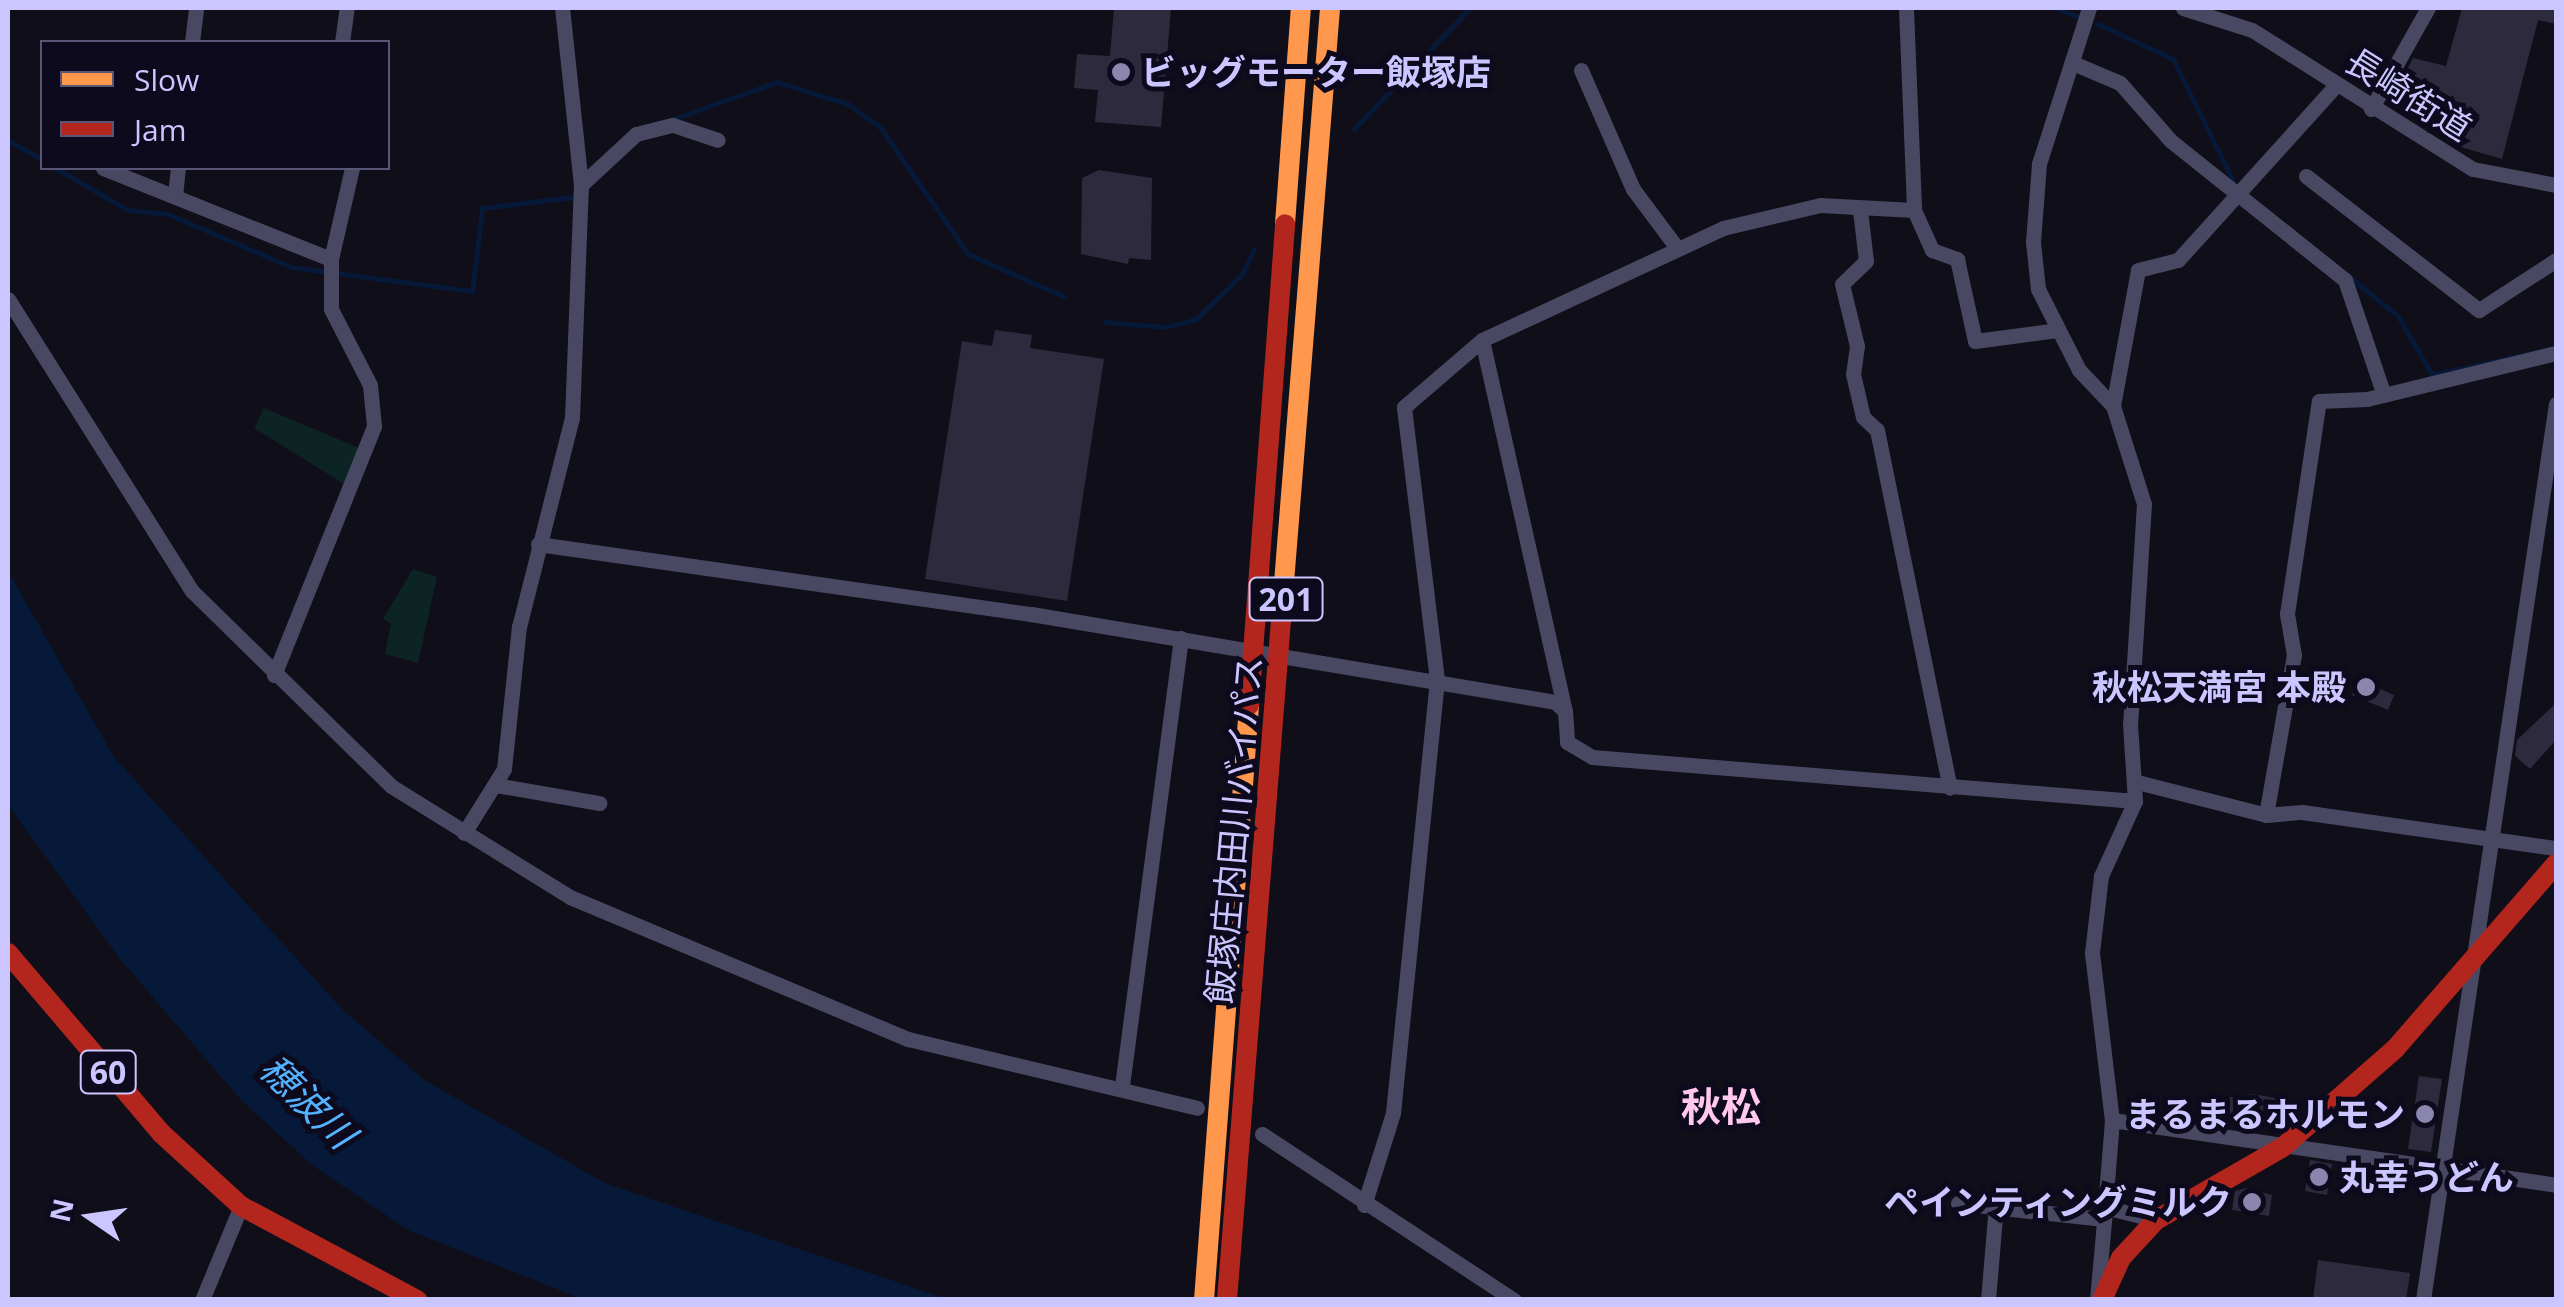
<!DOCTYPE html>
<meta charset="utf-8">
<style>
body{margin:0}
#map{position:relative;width:2564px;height:1307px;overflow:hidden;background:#100e19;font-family:"Open Sans","Noto Sans JP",sans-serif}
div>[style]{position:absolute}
.green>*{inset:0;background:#0d2424}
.water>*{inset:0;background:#061938}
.stream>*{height:5px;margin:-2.5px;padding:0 2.5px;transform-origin:2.5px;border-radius:2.5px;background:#061938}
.building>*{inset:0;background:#2e2a3d}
.street>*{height:15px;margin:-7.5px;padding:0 7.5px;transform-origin:7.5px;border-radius:7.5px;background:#494862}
.slow>*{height:20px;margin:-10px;padding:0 10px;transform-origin:10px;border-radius:10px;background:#ff974d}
.jam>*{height:20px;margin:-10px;padding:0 10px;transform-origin:10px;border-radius:10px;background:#b3261e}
.dots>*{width:28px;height:28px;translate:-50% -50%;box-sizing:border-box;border:5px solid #0d0a1d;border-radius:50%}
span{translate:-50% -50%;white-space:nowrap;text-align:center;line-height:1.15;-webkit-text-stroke:10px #0d0a1d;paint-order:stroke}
.shield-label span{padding:2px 8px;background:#0d0a1d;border:2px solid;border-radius:8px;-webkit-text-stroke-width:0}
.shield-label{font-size:32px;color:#cbc6ff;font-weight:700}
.poi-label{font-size:35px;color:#cbc6ff;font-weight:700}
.left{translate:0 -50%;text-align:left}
.right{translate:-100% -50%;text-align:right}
.street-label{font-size:35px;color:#cbc6ff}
.water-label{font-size:38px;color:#54b3ff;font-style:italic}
.quarter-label{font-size:40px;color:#ffc8ec;font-weight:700}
.frame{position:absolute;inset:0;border:10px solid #cbc6ff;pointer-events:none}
.legend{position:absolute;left:40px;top:40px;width:350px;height:130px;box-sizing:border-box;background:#0d0a1d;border:2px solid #595577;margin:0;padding:12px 18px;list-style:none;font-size:30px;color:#cbc6ff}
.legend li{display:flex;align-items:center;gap:20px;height:50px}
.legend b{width:50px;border:2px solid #595577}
.north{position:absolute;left:40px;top:1167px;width:100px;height:100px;-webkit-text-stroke:8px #0d0a1d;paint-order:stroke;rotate:283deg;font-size:28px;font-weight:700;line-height:40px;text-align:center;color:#cbc6ff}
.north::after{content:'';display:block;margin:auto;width:35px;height:45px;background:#cbc6ff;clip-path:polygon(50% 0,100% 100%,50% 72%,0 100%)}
</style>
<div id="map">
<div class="green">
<i style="clip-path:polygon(264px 408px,359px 448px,344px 484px,254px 428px)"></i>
<i style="clip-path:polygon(413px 569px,437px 577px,418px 663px,385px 654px,391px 624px,383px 619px)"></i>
</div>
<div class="water">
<i style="clip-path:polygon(8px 571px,114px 757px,341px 1008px,424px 1080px,607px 1184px,947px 1299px,582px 1299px,408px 1230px,312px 1165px,242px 1101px,120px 959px,8px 805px)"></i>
</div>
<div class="stream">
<i style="left:2056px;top:8px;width:27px;rotate:22deg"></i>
<i style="left:2098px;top:24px;width:83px;rotate:25deg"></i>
<i style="left:2173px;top:59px;width:138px;rotate:63.8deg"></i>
<i style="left:673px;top:119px;width:110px;rotate:-19.6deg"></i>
<i style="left:777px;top:82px;width:74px;rotate:17.2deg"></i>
<i style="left:848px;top:104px;width:39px;rotate:36deg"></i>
<i style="left:880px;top:127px;width:155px;rotate:55.3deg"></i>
<i style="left:968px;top:254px;width:104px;rotate:23.9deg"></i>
<i style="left:1354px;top:129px;width:168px;rotate:-46.2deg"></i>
<i style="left:8px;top:140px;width:39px;rotate:30deg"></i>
<i style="left:55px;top:168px;width:84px;rotate:29.9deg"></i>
<i style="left:128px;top:210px;width:40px;rotate:5.7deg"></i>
<i style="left:168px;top:214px;width:134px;rotate:23.3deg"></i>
<i style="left:291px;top:267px;width:183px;rotate:7.6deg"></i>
<i style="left:472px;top:291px;width:84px;rotate:-83.1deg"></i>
<i style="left:482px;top:208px;width:91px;rotate:-7deg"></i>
<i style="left:2351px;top:278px;width:60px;rotate:39deg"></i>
<i style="left:2398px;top:316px;width:68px;rotate:60deg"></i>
<i style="left:2432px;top:375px;width:120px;rotate:-12.5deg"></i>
<i style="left:1105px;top:322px;width:60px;rotate:4.8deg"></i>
<i style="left:1165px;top:327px;width:32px;rotate:-14deg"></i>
<i style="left:1196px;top:319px;width:64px;rotate:-44.4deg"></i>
<i style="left:1242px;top:274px;width:28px;rotate:-64deg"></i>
</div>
<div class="building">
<i style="clip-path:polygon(1114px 8px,1171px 8px,1161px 127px,1095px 122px,1098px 90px,1074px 88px,1077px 54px,1110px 56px)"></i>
<i style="clip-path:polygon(2462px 8px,2556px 8px,2556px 24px,2538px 20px,2502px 159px,2457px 146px,2463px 122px,2390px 103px,2413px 58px,2446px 66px)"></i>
<i style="clip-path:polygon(1099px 170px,1152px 178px,1151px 260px,1129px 258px,1128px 264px,1081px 254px,1082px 178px)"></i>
<i style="clip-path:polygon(995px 330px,1032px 335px,1030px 348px,1104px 359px,1067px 601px,925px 579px,962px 341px,992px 346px)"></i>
<i style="clip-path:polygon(2358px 679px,2394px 695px,2388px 710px,2352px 695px)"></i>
<i style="clip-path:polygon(2556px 703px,2556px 740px,2530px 769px,2515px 756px,2517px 740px)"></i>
<i style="clip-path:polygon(2419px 1076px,2442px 1079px,2431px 1152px,2408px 1149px)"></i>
<i style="clip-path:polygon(2254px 1094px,2279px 1099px,2275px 1122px,2230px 1124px,2230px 1097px)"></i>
<i style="clip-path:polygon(2310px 1160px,2332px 1164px,2327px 1195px,2305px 1191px)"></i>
<i style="clip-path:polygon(2246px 1188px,2272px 1195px,2269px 1216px,2232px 1210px,2235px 1191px)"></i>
<i style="clip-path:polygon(2318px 1260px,2410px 1273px,2406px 1300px,2313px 1300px)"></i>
</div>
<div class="street">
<i style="left:1906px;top:8px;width:202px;rotate:87.7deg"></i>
<i style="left:1914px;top:210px;width:44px;rotate:65.8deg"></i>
<i style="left:1932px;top:250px;width:27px;rotate:20deg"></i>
<i style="left:1957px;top:259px;width:84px;rotate:77.6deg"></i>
<i style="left:1975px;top:341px;width:83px;rotate:-7.6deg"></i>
<i style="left:2089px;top:8px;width:164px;rotate:107.8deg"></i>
<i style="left:2039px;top:164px;width:78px;rotate:94.4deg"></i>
<i style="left:2033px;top:242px;width:47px;rotate:83.9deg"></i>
<i style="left:2038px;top:289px;width:91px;rotate:63.2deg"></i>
<i style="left:2079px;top:370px;width:50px;rotate:46.6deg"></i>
<i style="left:2113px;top:406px;width:103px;rotate:72.4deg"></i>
<i style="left:2144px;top:504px;width:220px;rotate:93.6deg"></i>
<i style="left:2130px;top:724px;width:77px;rotate:86.3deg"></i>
<i style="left:2135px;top:801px;width:82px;rotate:114.4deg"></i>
<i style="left:2101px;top:876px;width:78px;rotate:96.7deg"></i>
<i style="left:2092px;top:953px;width:168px;rotate:83.2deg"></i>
<i style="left:2112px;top:1120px;width:87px;rotate:94.6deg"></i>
<i style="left:2105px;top:1207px;width:53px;rotate:14.3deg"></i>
<i style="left:2183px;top:8px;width:72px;rotate:17.7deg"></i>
<i style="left:2252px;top:30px;width:261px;rotate:32.2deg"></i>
<i style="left:2473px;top:169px;width:85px;rotate:10.9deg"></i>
<i style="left:192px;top:42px;width:34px;rotate:-83deg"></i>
<i style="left:342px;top:42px;width:34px;rotate:-82deg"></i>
<i style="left:2073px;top:63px;width:51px;rotate:23.1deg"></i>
<i style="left:2120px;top:83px;width:77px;rotate:48.7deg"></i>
<i style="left:2171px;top:141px;width:223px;rotate:38.6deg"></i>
<i style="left:2345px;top:280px;width:121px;rotate:71.3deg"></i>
<i style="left:1581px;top:70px;width:130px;rotate:66.4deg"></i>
<i style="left:1633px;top:189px;width:74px;rotate:53.3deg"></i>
<i style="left:2371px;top:109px;width:116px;rotate:-60.6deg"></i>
<i style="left:103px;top:168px;width:245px;rotate:21.8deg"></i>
<i style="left:331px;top:259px;width:93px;rotate:-77deg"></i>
<i style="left:2306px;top:176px;width:219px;rotate:37.8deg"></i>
<i style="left:2479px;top:310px;width:92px;rotate:-33deg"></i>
<i style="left:581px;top:185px;width:75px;rotate:-42.8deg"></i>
<i style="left:636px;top:134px;width:38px;rotate:-14deg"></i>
<i style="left:673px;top:125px;width:47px;rotate:18.4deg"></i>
<i style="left:175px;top:196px;width:28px;rotate:-84deg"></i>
<i style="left:1860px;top:210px;width:51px;rotate:83.3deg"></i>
<i style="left:1866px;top:261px;width:33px;rotate:136deg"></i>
<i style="left:1842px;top:284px;width:64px;rotate:76.4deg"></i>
<i style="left:1857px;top:346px;width:28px;rotate:98deg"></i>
<i style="left:1853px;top:374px;width:44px;rotate:76.9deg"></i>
<i style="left:1863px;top:417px;width:19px;rotate:43deg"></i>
<i style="left:1877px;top:430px;width:365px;rotate:78.5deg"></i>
<i style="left:8px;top:299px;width:345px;rotate:57.8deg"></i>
<i style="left:192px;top:591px;width:279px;rotate:44.4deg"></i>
<i style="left:391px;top:786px;width:211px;rotate:31.8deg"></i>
<i style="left:570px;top:897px;width:367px;rotate:22.8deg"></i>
<i style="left:908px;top:1039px;width:297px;rotate:13.4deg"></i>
<i style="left:1482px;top:340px;width:380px;rotate:77.4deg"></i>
<i style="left:2113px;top:406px;width:138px;rotate:-79.6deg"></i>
<i style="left:2138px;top:270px;width:41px;rotate:-14deg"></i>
<i style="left:2178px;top:260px;width:236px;rotate:-47.9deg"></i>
<i style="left:538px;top:544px;width:498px;rotate:8.1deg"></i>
<i style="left:1031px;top:614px;width:531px;rotate:9.53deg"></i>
<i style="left:1555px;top:702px;width:13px;rotate:42deg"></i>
<i style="left:1565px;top:711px;width:31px;rotate:86deg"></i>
<i style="left:1567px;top:742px;width:29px;rotate:31deg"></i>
<i style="left:1592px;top:757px;width:545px;rotate:4.63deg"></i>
<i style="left:274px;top:675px;width:268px;rotate:-68.1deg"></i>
<i style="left:374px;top:426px;width:41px;rotate:-95.6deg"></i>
<i style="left:370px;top:385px;width:85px;rotate:-117.2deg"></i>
<i style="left:331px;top:309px;width:50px;rotate:-90deg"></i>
<i style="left:2137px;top:782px;width:133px;rotate:14.3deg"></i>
<i style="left:2266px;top:815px;width:36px;rotate:-5deg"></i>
<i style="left:2302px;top:812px;width:257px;rotate:8.1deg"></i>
<i style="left:496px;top:785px;width:105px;rotate:9.9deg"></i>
<i style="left:2266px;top:815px;width:162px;rotate:-80.1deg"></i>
<i style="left:2294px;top:655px;width:42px;rotate:-99.7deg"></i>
<i style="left:2287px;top:614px;width:215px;rotate:-81.5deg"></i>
<i style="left:2319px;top:401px;width:48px;rotate:-2.4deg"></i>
<i style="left:2367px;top:399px;width:195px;rotate:-13.7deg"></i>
<i style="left:464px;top:833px;width:75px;rotate:-58deg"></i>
<i style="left:504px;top:769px;width:143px;rotate:-84deg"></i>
<i style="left:519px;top:627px;width:216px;rotate:-75.8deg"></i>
<i style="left:572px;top:418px;width:233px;rotate:-87.8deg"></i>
<i style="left:581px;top:185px;width:178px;rotate:-96.1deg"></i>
<i style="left:1122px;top:1086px;width:452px;rotate:-82.5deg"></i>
<i style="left:2112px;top:1120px;width:449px;rotate:8.3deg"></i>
<i style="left:1262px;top:1134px;width:302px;rotate:33.4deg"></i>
<i style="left:1958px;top:1203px;width:147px;rotate:6.3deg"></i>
<i style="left:1364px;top:1205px;width:96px;rotate:-72.5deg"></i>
<i style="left:1393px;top:1113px;width:435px;rotate:-84.2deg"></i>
<i style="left:1437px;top:680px;width:275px;rotate:-96.9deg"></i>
<i style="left:1404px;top:407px;width:103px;rotate:-40.7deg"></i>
<i style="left:1482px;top:340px;width:266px;rotate:-24.9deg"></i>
<i style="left:1723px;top:228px;width:100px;rotate:-13.3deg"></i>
<i style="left:1820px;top:205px;width:94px;rotate:3deg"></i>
<i style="left:202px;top:1300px;width:102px;rotate:-67.5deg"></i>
<i style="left:1988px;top:1300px;width:96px;rotate:-85.2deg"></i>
<i style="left:2097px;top:1300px;width:89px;rotate:-84.9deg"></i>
<i style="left:2423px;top:1300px;width:906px;rotate:-81.56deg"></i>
</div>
<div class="slow">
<i style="left:1285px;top:224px;width:217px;rotate:-85.8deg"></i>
<i style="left:1281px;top:620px;width:614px;rotate:-85.42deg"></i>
<i style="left:1204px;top:1300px;width:597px;rotate:-85.67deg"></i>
</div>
<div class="jam">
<i style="left:1249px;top:705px;width:482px;rotate:-85.7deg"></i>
<i style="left:8px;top:953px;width:236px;rotate:49.6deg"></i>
<i style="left:161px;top:1133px;width:108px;rotate:42.4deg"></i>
<i style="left:241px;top:1206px;width:200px;rotate:28.1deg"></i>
<i style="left:1227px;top:1300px;width:682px;rotate:-85.46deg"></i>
<i style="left:2102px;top:1300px;width:46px;rotate:-65.7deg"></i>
<i style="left:2121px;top:1258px;width:52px;rotate:-47.4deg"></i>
<i style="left:2156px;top:1220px;width:146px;rotate:-29.9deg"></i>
<i style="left:2283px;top:1147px;width:149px;rotate:-41.2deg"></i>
<i style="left:2395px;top:1049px;width:245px;rotate:-49deg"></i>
</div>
<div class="dots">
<i style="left:1121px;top:72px;background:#8a86ae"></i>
<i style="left:2366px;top:687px;background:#8a86ae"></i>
<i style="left:2425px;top:1114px;background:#8a86ae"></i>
<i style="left:2319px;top:1177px;background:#8a86ae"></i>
<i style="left:2252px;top:1202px;background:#8a86ae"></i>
</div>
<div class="shield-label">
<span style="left:1286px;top:599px">201</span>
<span style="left:108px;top:1072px">60</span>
</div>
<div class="poi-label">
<span class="left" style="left:1141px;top:72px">ビッグモーター飯塚店</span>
<span class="right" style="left:2346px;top:687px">秋松天満宮 本殿</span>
<span class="right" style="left:2405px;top:1114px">まるまるホルモン</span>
<span class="left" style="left:2339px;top:1177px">丸幸うどん</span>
<span class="right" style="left:2232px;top:1202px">ペインティングミルク</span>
</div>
<div class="street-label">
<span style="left:2409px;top:94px;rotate:32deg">長崎街道</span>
<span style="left:1234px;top:830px;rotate:-85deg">飯塚庄内田川バイパス</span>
</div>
<div class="water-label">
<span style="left:308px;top:1101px;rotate:44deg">穂波川</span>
</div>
<div class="quarter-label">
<span style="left:1721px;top:1106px">秋松</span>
</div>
<div class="frame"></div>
<ul class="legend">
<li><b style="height:12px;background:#ff974d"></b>Slow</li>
<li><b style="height:12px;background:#b3261e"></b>Jam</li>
</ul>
<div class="north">N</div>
</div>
